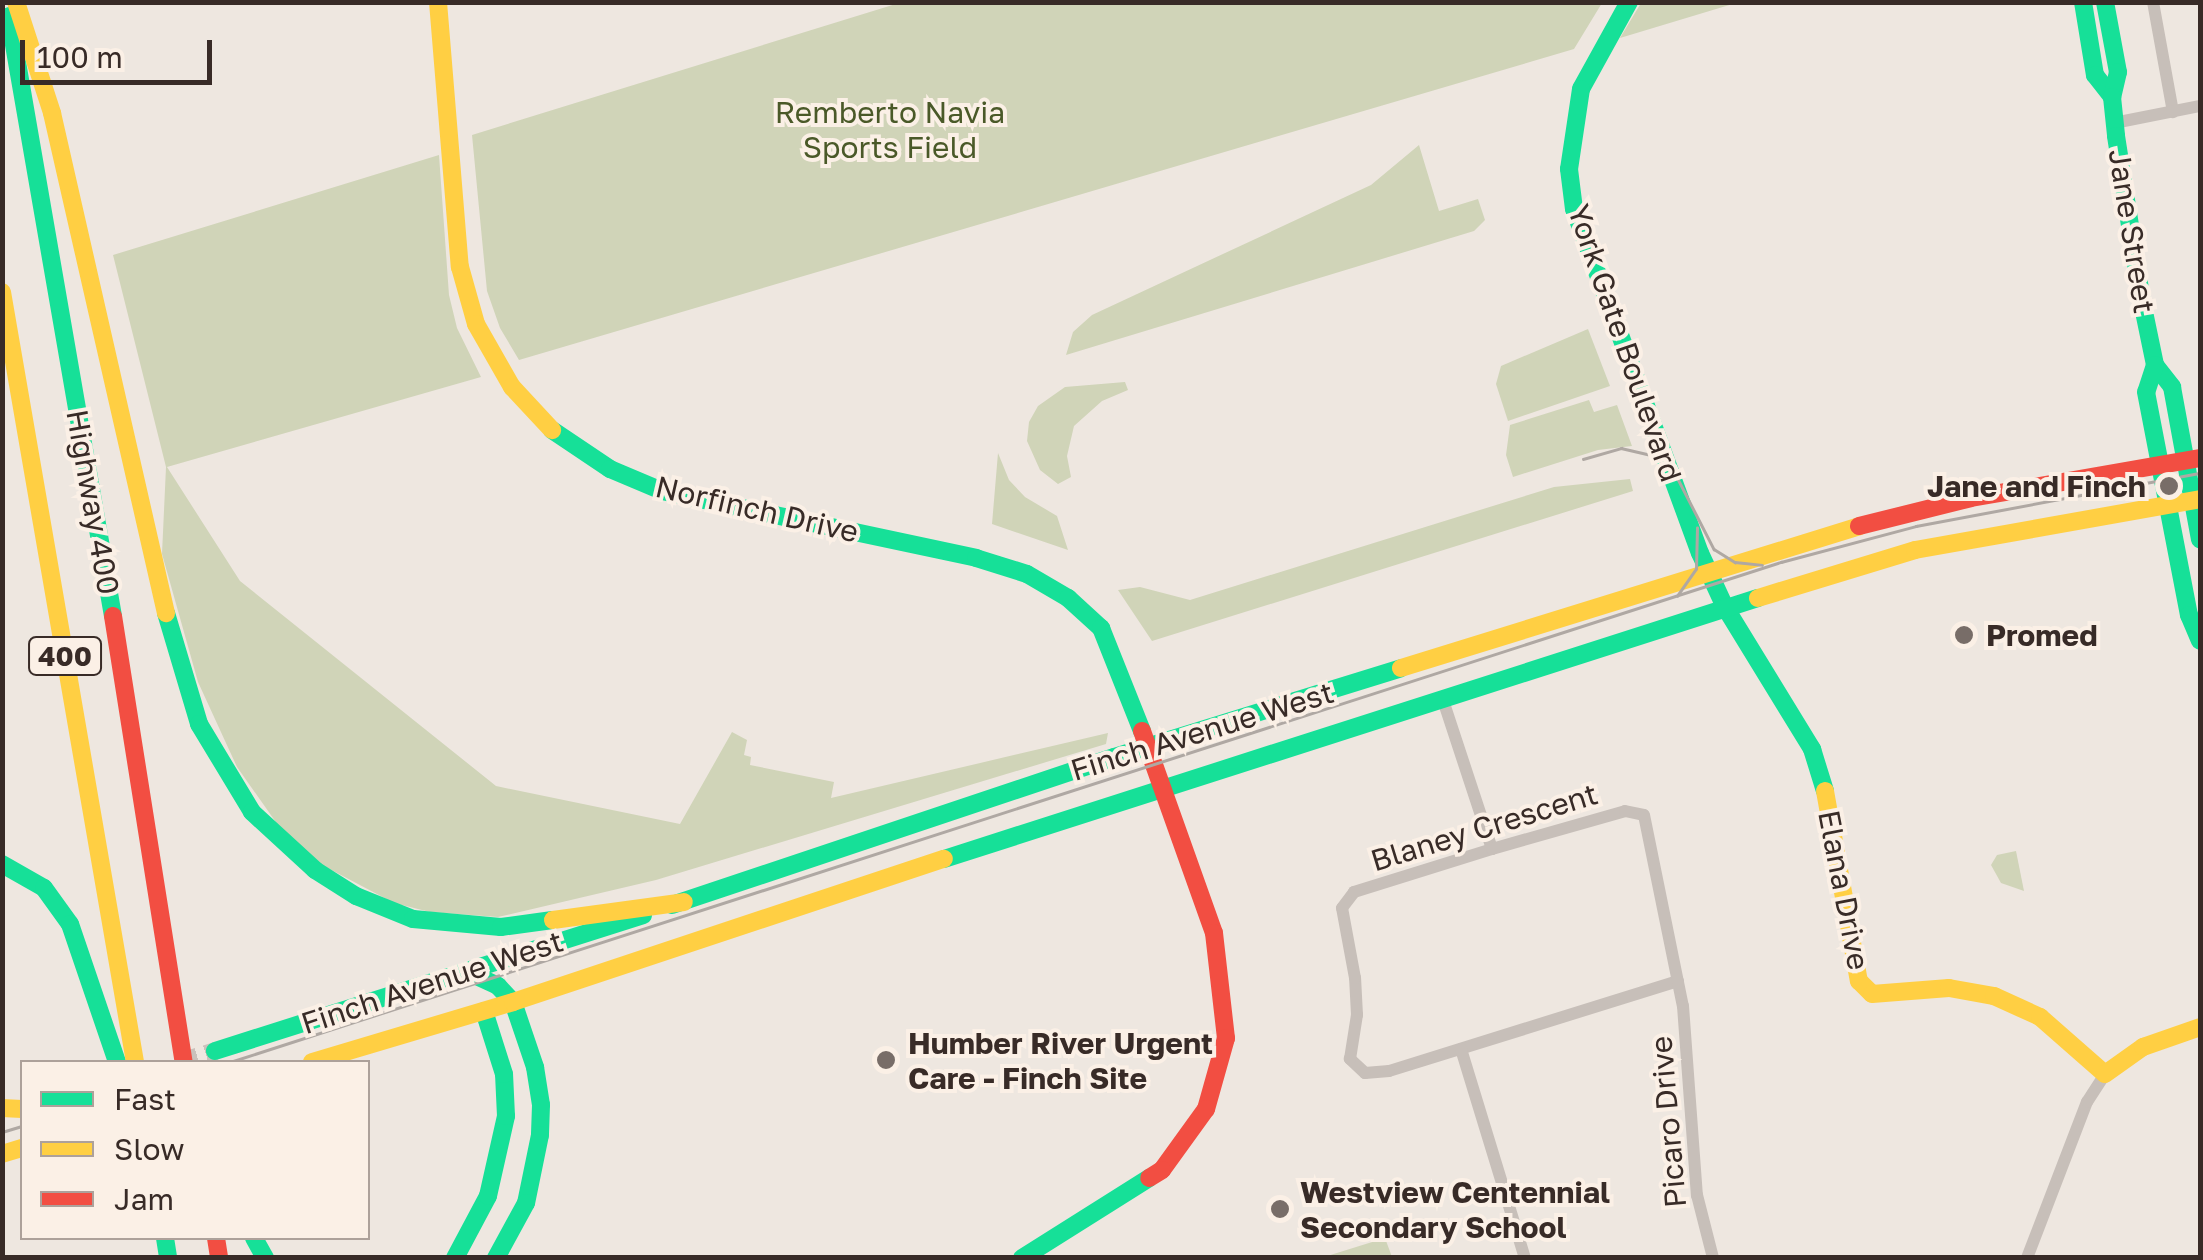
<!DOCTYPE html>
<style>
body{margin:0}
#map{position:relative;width:2203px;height:1260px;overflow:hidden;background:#eee7e0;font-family:"Golos Text",sans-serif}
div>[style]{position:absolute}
.green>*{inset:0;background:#d0d4b8}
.secondary-tunnel>*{height:18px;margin-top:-9px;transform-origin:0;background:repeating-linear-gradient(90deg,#cac1bb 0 18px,transparent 0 27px)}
.street>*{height:12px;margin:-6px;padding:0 6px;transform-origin:6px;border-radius:6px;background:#c7bfb9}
.fast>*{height:18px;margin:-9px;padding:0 9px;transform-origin:9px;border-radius:9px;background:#16e098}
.slow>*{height:18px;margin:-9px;padding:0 9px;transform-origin:9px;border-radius:9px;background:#ffcf43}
.jam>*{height:18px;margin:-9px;padding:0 9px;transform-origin:9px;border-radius:9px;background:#f24e42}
.tram>*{height:2.5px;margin:-1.25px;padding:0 1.25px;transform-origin:1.25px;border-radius:1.25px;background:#afa8a3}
.dots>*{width:28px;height:28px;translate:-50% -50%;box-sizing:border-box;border:5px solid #fbf0e6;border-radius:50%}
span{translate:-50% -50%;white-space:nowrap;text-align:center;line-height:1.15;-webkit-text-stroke:8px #fbf0e6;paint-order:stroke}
.shield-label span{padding:2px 8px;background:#fbf0e6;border:2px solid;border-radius:8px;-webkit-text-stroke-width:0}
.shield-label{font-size:28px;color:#382b27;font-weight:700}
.park-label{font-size:30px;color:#4a5928}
.street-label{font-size:30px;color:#382b27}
.poi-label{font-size:30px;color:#382b27;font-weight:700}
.right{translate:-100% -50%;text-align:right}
.left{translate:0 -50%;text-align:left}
.frame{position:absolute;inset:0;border:5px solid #382b27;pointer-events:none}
.legend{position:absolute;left:20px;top:1060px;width:350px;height:180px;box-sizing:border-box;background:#fbf0e6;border:2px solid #ada19a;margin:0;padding:12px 18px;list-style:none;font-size:30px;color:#382b27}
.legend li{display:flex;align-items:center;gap:20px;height:50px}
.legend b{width:50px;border:2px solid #ada19a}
.scale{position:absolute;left:20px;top:40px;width:192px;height:45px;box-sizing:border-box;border:5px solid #382b27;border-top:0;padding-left:12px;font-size:30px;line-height:35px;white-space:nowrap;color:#382b27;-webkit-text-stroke:8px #fbf0e6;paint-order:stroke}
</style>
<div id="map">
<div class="green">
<i style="clip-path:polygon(899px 3px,899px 2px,1602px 3px,1574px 49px,519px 360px,500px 328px,487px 291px,472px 135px)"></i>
<i style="clip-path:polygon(1641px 3px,1641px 2px,1736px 3px,1620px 38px)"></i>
<i style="clip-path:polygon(1419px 145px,1439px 211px,1478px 199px,1485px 220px,1474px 231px,1066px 355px,1073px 332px,1092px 315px,1371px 185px)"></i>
<i style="clip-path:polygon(439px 155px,449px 295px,457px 328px,481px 377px,167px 467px,240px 581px,496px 786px,680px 824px,732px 732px,747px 740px,744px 755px,751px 757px,750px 765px,834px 782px,831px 798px,1108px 733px,1106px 744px,656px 880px,498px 917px,430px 912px,394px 903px,322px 865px,280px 828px,237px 767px,198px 682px,162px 554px,166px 467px,113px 255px)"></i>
<i style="clip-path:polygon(1588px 329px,1610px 386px,1508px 421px,1496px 384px,1501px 366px)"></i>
<i style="clip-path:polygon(1125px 382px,1128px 390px,1102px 401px,1074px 426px,1067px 456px,1071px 477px,1058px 484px,1040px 470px,1027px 441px,1029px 422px,1038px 406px,1065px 387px)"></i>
<i style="clip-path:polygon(1589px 400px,1594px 412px,1617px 405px,1632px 446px,1598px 450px,1513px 477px,1506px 455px,1510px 425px)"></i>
<i style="clip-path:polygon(998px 453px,1009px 480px,1025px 497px,1057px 516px,1068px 550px,992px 524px)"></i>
<i style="clip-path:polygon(1630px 479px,1633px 491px,1152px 641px,1118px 590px,1140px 587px,1190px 600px,1554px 487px)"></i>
<i style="clip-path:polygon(2016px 851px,2024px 891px,2001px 883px,1991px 865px,1997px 855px)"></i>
<i style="clip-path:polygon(1385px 1238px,1392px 1257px,1324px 1257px)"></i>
</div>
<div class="secondary-tunnel">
<i style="left:180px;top:1062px;width:37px;rotate:-17deg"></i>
</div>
<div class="street">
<i style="left:2153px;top:2px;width:112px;rotate:79.7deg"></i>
<i style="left:2114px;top:123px;width:88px;rotate:-11.2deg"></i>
<i style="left:1442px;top:697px;width:160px;rotate:71.8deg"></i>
<i style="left:1678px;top:981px;width:303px;rotate:162.7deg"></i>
<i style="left:1389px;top:1071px;width:24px;rotate:175deg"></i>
<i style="left:1365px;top:1073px;width:21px;rotate:-137deg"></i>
<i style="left:1350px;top:1059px;width:45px;rotate:-81deg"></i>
<i style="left:1357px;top:1015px;width:37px;rotate:-93deg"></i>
<i style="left:1355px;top:978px;width:71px;rotate:-100.5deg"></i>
<i style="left:1342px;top:908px;width:20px;rotate:-53deg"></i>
<i style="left:1354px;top:892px;width:145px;rotate:-17.3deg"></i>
<i style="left:1492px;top:849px;width:138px;rotate:-15.9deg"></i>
<i style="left:1625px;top:811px;width:19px;rotate:12deg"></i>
<i style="left:1644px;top:815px;width:195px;rotate:78.5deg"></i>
<i style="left:1683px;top:1006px;width:190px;rotate:85.8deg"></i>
<i style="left:1697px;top:1195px;width:65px;rotate:75.7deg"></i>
<i style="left:1461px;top:1049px;width:219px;rotate:73deg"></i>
<i style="left:2027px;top:1258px;width:167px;rotate:-69deg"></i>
<i style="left:2087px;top:1102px;width:33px;rotate:-57deg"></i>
</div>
<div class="fast">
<i style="left:1629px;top:2px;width:99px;rotate:118.9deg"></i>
<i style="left:1581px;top:89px;width:81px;rotate:98.5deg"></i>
<i style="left:1569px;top:169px;width:40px;rotate:82.9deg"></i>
<i style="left:1574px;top:209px;width:366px;rotate:69.9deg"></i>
<i style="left:1700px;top:553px;width:60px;rotate:65.2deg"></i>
<i style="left:1725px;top:607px;width:167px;rotate:58.5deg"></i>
<i style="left:1812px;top:749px;width:44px;rotate:72.8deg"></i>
<i style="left:2083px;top:2px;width:74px;rotate:80.7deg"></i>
<i style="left:2095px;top:75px;width:28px;rotate:52deg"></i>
<i style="left:2105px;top:2px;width:71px;rotate:79.5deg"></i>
<i style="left:2118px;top:72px;width:26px;rotate:103deg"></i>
<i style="left:2112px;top:97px;width:39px;rotate:84deg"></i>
<i style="left:2116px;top:136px;width:168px;rotate:81.1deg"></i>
<i style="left:2142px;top:302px;width:64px;rotate:78.3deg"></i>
<i style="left:2155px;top:365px;width:28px;rotate:52deg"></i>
<i style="left:2172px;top:387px;width:155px;rotate:79.6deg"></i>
<i style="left:9px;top:16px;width:609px;rotate:80.17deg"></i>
<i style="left:2155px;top:365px;width:28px;rotate:108deg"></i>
<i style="left:2146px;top:392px;width:227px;rotate:79.1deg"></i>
<i style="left:2189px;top:615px;width:28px;rotate:67deg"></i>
<i style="left:552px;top:430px;width:70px;rotate:33.9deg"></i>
<i style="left:610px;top:469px;width:56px;rotate:22.9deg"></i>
<i style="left:662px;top:491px;width:321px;rotate:12deg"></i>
<i style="left:976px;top:558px;width:53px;rotate:17.4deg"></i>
<i style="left:1027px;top:574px;width:48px;rotate:30.3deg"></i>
<i style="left:1068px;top:598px;width:45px;rotate:42.3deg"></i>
<i style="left:1101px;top:628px;width:111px;rotate:68.3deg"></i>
<i style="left:166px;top:613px;width:116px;rotate:73.4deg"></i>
<i style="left:199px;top:724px;width:103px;rotate:58.9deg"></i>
<i style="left:252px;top:812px;width:86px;rotate:42.6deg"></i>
<i style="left:315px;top:870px;width:49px;rotate:32.4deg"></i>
<i style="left:356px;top:896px;width:61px;rotate:22deg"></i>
<i style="left:413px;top:919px;width:88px;rotate:5.2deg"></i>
<i style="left:501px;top:927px;width:52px;rotate:-7.7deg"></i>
<i style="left:944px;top:859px;width:855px;rotate:-17.78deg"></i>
<i style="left:2px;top:864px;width:48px;rotate:29.7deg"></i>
<i style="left:44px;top:888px;width:44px;rotate:54.2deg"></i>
<i style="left:70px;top:924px;width:146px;rotate:71.2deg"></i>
<i style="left:672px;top:905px;width:466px;rotate:-18.5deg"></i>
<i style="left:1114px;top:757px;width:300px;rotate:-17.2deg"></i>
<i style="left:468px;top:972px;width:33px;rotate:25deg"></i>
<i style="left:498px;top:986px;width:22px;rotate:47deg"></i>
<i style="left:513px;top:1002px;width:69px;rotate:71.3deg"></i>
<i style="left:535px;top:1067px;width:38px;rotate:81deg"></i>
<i style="left:541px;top:1105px;width:30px;rotate:92deg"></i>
<i style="left:540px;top:1135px;width:69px;rotate:101.6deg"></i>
<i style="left:526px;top:1203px;width:63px;rotate:118.6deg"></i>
<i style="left:215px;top:1051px;width:449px;rotate:-17.6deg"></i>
<i style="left:165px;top:1238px;width:20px;rotate:81deg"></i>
<i style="left:254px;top:1238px;width:23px;rotate:61deg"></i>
<i style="left:455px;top:1258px;width:70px;rotate:-62deg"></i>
<i style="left:488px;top:1196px;width:82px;rotate:-77.3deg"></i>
<i style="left:506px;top:1116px;width:42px;rotate:-92.7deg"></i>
<i style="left:504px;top:1074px;width:66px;rotate:-107.6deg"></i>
<i style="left:1022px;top:1258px;width:150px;rotate:-32.2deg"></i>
</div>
<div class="slow">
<i style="left:16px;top:2px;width:117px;rotate:72deg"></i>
<i style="left:52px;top:113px;width:513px;rotate:77.16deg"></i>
<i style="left:438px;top:2px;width:266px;rotate:85.3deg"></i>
<i style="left:460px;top:267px;width:59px;rotate:74.3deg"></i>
<i style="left:476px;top:324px;width:73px;rotate:60.3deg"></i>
<i style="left:512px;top:387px;width:59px;rotate:47.1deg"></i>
<i style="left:2px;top:292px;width:781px;rotate:80.2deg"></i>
<i style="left:1758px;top:598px;width:164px;rotate:-17deg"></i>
<i style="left:1915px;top:550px;width:290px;rotate:-10.1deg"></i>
<i style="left:1401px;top:668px;width:480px;rotate:-17.2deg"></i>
<i style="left:1825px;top:791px;width:193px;rotate:79.9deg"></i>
<i style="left:1859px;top:981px;width:18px;rotate:45deg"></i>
<i style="left:1872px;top:994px;width:77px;rotate:-4.5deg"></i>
<i style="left:1949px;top:988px;width:46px;rotate:10.1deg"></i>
<i style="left:1994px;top:996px;width:51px;rotate:24.5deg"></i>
<i style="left:2040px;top:1017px;width:86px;rotate:41.2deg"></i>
<i style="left:2105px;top:1074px;width:47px;rotate:-35.4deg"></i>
<i style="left:2143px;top:1047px;width:60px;rotate:-19.3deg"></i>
<i style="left:553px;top:920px;width:132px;rotate:-7.8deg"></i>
<i style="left:312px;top:1062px;width:210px;rotate:-16.6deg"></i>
<i style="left:513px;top:1002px;width:454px;rotate:-18.4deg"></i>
<i style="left:2px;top:1108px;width:20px;rotate:3deg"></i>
<i style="left:2px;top:1154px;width:21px;rotate:-17deg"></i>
</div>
<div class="jam">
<i style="left:1859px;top:526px;width:115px;rotate:-14deg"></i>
<i style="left:1971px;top:498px;width:232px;rotate:-9.9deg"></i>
<i style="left:113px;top:616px;width:452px;rotate:81deg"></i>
<i style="left:1142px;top:731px;width:214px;rotate:70.4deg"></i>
<i style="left:1214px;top:933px;width:106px;rotate:83.5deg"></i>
<i style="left:1226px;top:1038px;width:74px;rotate:105.7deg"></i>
<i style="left:1206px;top:1109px;width:75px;rotate:125.8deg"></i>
<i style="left:1162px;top:1170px;width:15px;rotate:148deg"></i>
<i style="left:216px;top:1238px;width:20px;rotate:81deg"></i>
</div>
<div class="tram">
<i style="left:1583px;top:459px;width:40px;rotate:-16deg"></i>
<i style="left:1621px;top:448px;width:36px;rotate:13deg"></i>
<i style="left:1656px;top:456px;width:32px;rotate:46deg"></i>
<i style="left:1678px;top:479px;width:79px;rotate:62.8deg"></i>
<i style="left:1714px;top:549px;width:25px;rotate:32deg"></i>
<i style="left:1735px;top:562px;width:27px;rotate:6deg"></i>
<i style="left:1677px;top:596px;width:33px;rotate:-55deg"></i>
<i style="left:1696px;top:569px;width:41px;rotate:-88.6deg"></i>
<i style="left:230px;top:1062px;width:1630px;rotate:-17.87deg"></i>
<i style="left:1781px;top:562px;width:140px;rotate:-14.9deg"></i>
<i style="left:1916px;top:526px;width:289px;rotate:-10.6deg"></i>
<i style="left:2px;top:1132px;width:21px;rotate:-17deg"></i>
</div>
<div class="dots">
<i style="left:2169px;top:486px;background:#786d68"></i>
<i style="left:1964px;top:635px;background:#786d68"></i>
<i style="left:886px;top:1060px;background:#786d68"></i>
<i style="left:1280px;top:1209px;background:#786d68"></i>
</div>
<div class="shield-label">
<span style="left:65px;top:656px">400</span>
</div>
<div class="park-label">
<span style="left:890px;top:129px">Remberto Navia<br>Sports Field</span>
</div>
<div class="street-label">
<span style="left:2132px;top:231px;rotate:81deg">Jane Street</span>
<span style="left:1625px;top:343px;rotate:71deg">York Gate Boulevard</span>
<span style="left:93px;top:502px;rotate:80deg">Highway 400</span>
<span style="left:757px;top:509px;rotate:13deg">Norfinch Drive</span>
<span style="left:1202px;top:731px;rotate:-17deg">Finch Avenue West</span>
<span style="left:1484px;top:827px;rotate:-17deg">Blaney Crescent</span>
<span style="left:1844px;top:890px;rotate:79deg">Elana Drive</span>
<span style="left:432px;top:982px;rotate:-18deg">Finch Avenue West</span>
<span style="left:1668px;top:1122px;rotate:-95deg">Picaro Drive</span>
</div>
<div class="poi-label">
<span class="right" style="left:2146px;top:486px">Jane and Finch</span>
<span class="left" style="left:1986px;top:635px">Promed</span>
<span class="left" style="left:908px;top:1060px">Humber River Urgent<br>Care - Finch Site</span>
<span class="left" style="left:1300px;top:1209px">Westview Centennial<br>Secondary School</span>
</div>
<div class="frame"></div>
<ul class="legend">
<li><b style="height:12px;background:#16e098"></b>Fast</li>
<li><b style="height:12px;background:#ffcf43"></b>Slow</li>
<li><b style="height:12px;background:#f24e42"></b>Jam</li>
</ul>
<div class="scale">100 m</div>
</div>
